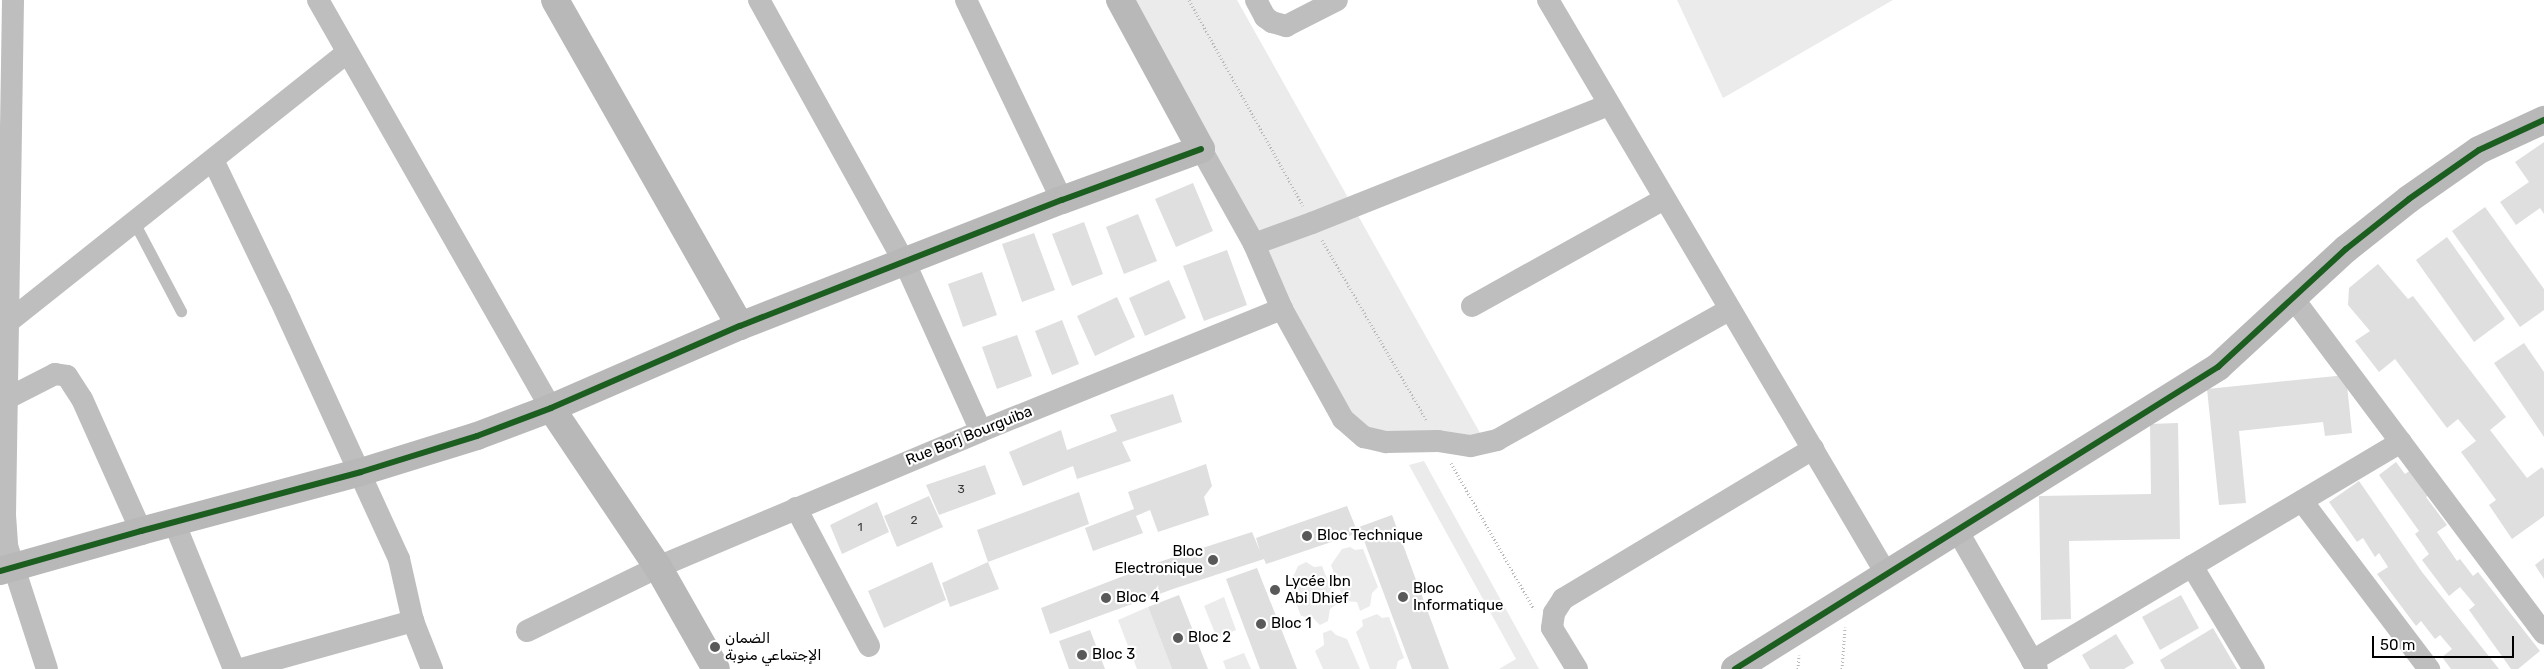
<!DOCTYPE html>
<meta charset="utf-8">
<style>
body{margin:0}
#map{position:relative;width:2544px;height:669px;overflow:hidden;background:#fff;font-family:Rubik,"Noto Sans Arabic",sans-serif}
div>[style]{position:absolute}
.green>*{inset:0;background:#ebebeb}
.building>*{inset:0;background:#dfdfdf}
.path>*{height:3px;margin-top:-1.5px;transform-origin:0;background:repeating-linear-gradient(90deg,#b9b9b9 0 1px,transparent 0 3.5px)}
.lane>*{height:11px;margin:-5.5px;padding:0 5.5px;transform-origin:5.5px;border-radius:5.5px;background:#bebebe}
.street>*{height:22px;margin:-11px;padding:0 11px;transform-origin:11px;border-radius:11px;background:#bebebe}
.secondary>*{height:28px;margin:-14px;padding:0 14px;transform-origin:14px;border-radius:14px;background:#b8b8b8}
.cycleway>*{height:6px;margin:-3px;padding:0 3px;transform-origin:3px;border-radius:3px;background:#1b5e20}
.dots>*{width:14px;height:14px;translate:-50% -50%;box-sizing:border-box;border:2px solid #fff;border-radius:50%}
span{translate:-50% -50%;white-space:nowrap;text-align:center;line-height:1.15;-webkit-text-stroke:4.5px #fff;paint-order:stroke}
.number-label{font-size:12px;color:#383838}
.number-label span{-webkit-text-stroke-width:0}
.street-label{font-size:15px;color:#000}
.poi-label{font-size:15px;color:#000}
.left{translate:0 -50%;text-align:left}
.right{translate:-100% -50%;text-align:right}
.scale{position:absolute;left:2372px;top:636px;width:142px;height:22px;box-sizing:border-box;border:2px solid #000;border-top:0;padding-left:6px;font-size:15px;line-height:18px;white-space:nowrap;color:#000;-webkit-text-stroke:4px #fff;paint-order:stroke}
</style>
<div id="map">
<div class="green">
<i style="clip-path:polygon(1123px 0,1237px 0,1484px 440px,1373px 430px,1355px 419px)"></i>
<i style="clip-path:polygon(1677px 0,1893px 0,1723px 98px)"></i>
<i style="clip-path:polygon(1424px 461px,1539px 669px,1499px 669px,1516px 659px,1409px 465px)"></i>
<i style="clip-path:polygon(1350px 547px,1355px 550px,1363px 549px,1378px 587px,1372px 593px,1370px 606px,1360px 611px,1357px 602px,1344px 601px,1331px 565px,1342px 549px)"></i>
<i style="clip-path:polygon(1306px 562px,1314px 567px,1322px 566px,1337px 604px,1330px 609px,1328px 621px,1320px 625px,1313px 618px,1301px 616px,1288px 582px,1293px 577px,1298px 566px)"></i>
<i style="clip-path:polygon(1224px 597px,1236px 630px,1217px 638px,1204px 606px)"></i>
<i style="clip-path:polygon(1148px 607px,1172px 669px,1137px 669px,1118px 620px)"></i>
<i style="clip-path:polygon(1377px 614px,1382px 618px,1389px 617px,1404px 658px,1398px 661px,1396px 669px,1370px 669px,1356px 632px,1363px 626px,1362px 620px)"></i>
<i style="clip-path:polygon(1331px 630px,1336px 635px,1347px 639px,1360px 669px,1323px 669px,1315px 651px,1324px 645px,1323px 633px)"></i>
<i style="clip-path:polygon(1244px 653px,1251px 669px,1226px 669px,1223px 661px)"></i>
</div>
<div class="building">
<i style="clip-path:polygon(2544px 142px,2544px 214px,2540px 208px,2516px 225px,2500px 202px,2529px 182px,2515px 162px)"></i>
<i style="clip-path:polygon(1193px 183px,1213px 231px,1176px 247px,1155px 199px)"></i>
<i style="clip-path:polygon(2485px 207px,2544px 289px,2544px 310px,2520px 327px,2452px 231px)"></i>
<i style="clip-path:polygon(1138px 214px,1157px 261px,1124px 274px,1106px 227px)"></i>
<i style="clip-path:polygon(1084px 222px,1103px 274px,1072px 286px,1052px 234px)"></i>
<i style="clip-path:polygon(1034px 233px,1055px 290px,1022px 302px,1002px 244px)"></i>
<i style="clip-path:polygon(2447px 237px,2505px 319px,2474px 342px,2416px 260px)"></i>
<i style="clip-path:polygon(1227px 250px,1247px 305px,1204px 321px,1183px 266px)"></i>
<i style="clip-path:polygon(2378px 264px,2408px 299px,2413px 296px,2506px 417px,2490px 430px,2527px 478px,2542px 467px,2544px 470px,2544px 516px,2512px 539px,2489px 505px,2496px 500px,2461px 452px,2476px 441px,2458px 419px,2447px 428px,2395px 359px,2379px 372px,2355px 341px,2370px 331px,2348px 305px,2349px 288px)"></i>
<i style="clip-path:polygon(982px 272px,997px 315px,963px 327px,948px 284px)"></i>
<i style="clip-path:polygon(1169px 280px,1186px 318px,1145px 336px,1129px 298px)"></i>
<i style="clip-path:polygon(1117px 297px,1135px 337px,1095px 356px,1077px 316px)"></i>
<i style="clip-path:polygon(1062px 320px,1079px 364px,1052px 375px,1035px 331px)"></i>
<i style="clip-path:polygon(1017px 335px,1032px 376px,997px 389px,982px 347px)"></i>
<i style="clip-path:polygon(2524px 343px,2544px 372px,2544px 437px,2494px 363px)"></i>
<i style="clip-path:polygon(2346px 375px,2352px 433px,2325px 436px,2323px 422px,2239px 431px,2246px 503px,2219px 505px,2207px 389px)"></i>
<i style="clip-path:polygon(1173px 394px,1182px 422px,1122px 442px,1131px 461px,1077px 479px,1073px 466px,1023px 486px,1009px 452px,1061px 430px,1067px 450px,1117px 431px,1110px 415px)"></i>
<i style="clip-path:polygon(2178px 423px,2180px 539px,2069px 541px,2071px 619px,2041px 620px,2039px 496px,2151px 494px,2150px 424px)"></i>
<i style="clip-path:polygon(2396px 462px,2405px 474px,2417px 466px,2435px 491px,2426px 497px,2447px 525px,2437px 532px,2457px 561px,2460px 559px,2473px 576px,2478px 572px,2540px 651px,2518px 669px,2511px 669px,2469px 610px,2475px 605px,2460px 587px,2449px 596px,2422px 560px,2429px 554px,2415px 534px,2419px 531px,2379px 475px)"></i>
<i style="clip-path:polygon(1206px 464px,1212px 486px,1204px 497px,1209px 515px,1158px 532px,1150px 510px,1136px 516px,1143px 533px,1093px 551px,1085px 528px,1134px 509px,1128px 492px)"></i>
<i style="clip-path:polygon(985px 465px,996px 494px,939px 515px,926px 485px)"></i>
<i style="clip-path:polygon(2359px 481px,2422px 572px,2499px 669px,2451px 669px,2442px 657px,2452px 649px,2440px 635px,2435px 639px,2421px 621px,2416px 626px,2377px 574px,2388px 567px,2379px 553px,2375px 557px,2363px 538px,2357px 542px,2329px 502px)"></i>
<i style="clip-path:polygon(1079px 492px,1089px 524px,988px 562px,977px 530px)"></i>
<i style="clip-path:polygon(929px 496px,943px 527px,897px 547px,884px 516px)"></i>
<i style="clip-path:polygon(877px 502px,889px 532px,842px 554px,830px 525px)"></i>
<i style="clip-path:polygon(1347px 506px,1358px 533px,1266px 564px,1264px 559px,1173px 589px,1050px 634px,1041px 608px,1162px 561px,1252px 532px,1260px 551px,1256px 538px)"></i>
<i style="clip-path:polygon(1392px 515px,1448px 666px,1449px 669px,1412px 669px,1359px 527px)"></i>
<i style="clip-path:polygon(2544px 558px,2544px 579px,2535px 565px)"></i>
<i style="clip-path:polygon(932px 562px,946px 600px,884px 628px,868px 591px)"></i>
<i style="clip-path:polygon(988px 562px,999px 589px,950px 607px,942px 583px)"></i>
<i style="clip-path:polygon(1257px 568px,1297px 669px,1260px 669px,1226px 579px)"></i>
<i style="clip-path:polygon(1179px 595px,1208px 669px,1172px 669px,1148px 607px)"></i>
<i style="clip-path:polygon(2181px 595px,2199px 628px,2160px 650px,2142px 617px)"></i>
<i style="clip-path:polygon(2213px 628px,2237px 669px,2165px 669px,2160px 660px)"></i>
<i style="clip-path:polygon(1090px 630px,1105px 669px,1069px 669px,1059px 641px)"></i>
<i style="clip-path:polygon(2116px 634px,2134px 663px,2124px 669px,2090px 669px,2082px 655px)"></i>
</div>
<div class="path">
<i style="left:1189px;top:0;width:235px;rotate:61deg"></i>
<i style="left:1322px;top:240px;width:209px;rotate:59.9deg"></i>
<i style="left:1451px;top:463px;width:168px;rotate:60.4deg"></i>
<i style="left:1798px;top:669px;width:14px;rotate:-86deg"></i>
<i style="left:1842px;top:669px;width:42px;rotate:-85.9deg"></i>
</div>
<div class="lane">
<i style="left:134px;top:222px;width:101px;rotate:62.2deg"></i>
</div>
<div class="street">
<i style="left:13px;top:0;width:515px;rotate:90.89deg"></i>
<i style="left:5px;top:515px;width:31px;rotate:86deg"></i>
<i style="left:7px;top:546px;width:129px;rotate:72deg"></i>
<i style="left:318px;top:0;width:470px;rotate:60.3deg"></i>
<i style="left:759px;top:0;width:301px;rotate:61deg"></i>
<i style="left:905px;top:263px;width:184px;rotate:65.7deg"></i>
<i style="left:966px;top:0;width:222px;rotate:64.4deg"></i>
<i style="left:1256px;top:0;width:19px;rotate:62deg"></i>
<i style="left:1265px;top:17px;width:9px;rotate:36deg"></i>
<i style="left:1272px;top:22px;width:15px;rotate:16deg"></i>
<i style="left:1286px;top:26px;width:57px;rotate:-27deg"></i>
<i style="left:1548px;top:0;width:667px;rotate:59.48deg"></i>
<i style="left:1201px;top:149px;width:109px;rotate:60.8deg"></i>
<i style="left:1254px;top:244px;width:71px;rotate:66.7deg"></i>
<i style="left:1282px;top:309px;width:126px;rotate:61deg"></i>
<i style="left:1343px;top:419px;width:28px;rotate:41deg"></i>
<i style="left:1364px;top:437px;width:23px;rotate:13deg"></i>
<i style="left:1386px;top:442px;width:52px;rotate:-1.1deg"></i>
<i style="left:1438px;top:441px;width:33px;rotate:9deg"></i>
<i style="left:1471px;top:446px;width:27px;rotate:-13deg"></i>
<i style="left:1497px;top:440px;width:267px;rotate:-29.3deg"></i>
<i style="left:213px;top:160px;width:154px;rotate:64.3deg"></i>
<i style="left:280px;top:299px;width:286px;rotate:65.4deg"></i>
<i style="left:399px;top:559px;width:64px;rotate:77.3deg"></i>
<i style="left:413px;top:621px;width:52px;rotate:68.4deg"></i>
<i style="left:1254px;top:244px;width:62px;rotate:-19.9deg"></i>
<i style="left:1312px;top:223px;width:319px;rotate:-21.7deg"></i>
<i style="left:2293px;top:298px;width:419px;rotate:53.2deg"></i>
<i style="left:1472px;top:306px;width:220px;rotate:-29.1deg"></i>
<i style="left:0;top:323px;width:7px"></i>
<i style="left:7px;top:323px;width:434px;rotate:-38.5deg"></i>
<i style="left:6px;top:399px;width:55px;rotate:-27deg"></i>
<i style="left:55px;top:374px;width:12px;rotate:9deg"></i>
<i style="left:67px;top:376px;width:27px;rotate:57deg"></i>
<i style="left:82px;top:399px;width:145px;rotate:65.9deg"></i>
<i style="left:2302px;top:501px;width:211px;rotate:52.9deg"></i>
<i style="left:796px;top:508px;width:156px;rotate:62.1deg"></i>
<i style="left:174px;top:522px;width:159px;rotate:67.8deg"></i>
<i style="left:1957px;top:530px;width:160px;rotate:60.1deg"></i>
<i style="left:2192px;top:566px;width:120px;rotate:59deg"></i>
<i style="left:527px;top:631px;width:146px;rotate:-26deg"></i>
<i style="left:658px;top:567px;width:350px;rotate:-22.8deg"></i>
<i style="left:981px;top:431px;width:325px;rotate:-22.1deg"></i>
<i style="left:2032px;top:661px;width:429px;rotate:-30.7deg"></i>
<i style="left:241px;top:669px;width:179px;rotate:-15.6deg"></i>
<i style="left:1577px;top:669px;width:48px;rotate:-121.4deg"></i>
<i style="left:1552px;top:628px;width:15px;rotate:-82deg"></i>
<i style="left:1554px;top:613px;width:17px;rotate:-57deg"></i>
<i style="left:1563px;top:599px;width:292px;rotate:-31deg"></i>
</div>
<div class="secondary">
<i style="left:555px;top:0;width:375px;rotate:60.4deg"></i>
<i style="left:551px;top:408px;width:192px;rotate:56.1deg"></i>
<i style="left:658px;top:567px;width:117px;rotate:60.4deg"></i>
<i style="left:0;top:571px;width:147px;rotate:-15.8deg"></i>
<i style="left:141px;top:531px;width:228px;rotate:-15deg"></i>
<i style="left:361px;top:472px;width:121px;rotate:-17.2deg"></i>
<i style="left:477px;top:436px;width:79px;rotate:-20.7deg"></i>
<i style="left:551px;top:408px;width:206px;rotate:-23.5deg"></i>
<i style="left:740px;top:326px;width:346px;rotate:-21.4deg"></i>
<i style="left:1062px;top:200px;width:148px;rotate:-20.1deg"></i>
<i style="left:1201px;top:149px;width:170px;rotate:-118.5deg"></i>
<i style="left:1735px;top:669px;width:570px;rotate:-32.02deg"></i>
<i style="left:2218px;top:367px;width:174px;rotate:-42.7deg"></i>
<i style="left:2346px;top:249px;width:80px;rotate:-38.4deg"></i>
<i style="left:2409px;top:199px;width:85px;rotate:-35deg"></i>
<i style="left:2479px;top:150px;width:72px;rotate:-24.8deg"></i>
</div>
<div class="cycleway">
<i style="left:0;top:571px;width:147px;rotate:-15.8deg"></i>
<i style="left:141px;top:531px;width:228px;rotate:-15deg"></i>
<i style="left:361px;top:472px;width:121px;rotate:-17.2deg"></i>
<i style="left:477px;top:436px;width:79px;rotate:-20.7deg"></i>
<i style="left:551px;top:408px;width:206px;rotate:-23.5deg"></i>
<i style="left:740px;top:326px;width:346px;rotate:-21.4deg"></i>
<i style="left:1062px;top:200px;width:148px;rotate:-20.1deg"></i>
<i style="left:1735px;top:669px;width:570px;rotate:-32.02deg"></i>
<i style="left:2218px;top:367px;width:174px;rotate:-42.7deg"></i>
<i style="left:2346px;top:249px;width:80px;rotate:-38.4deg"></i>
<i style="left:2409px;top:199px;width:85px;rotate:-35deg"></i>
<i style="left:2479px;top:150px;width:72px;rotate:-24.8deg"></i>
</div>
<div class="dots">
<i style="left:1307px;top:536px;background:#595959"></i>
<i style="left:1213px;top:560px;background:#595959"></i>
<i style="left:1275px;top:590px;background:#595959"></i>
<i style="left:1403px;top:597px;background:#595959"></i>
<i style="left:1106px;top:598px;background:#595959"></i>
<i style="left:1261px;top:624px;background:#595959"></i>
<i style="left:1178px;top:638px;background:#595959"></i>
<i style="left:715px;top:647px;background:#595959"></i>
<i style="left:1082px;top:655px;background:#595959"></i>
</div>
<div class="number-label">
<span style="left:961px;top:490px">3</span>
<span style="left:914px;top:521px">2</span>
<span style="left:860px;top:528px">1</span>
</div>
<div class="street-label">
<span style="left:969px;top:436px;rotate:-22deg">Rue Borj Bourguiba</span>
</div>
<div class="poi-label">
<span class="left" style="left:1317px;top:536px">Bloc Technique</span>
<span class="right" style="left:1203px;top:560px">Bloc<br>Electronique</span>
<span class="left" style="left:1285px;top:590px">Lycée Ibn<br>Abi Dhief</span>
<span class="left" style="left:1413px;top:597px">Bloc<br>Informatique</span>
<span class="left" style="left:1116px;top:598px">Bloc 4</span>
<span class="left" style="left:1271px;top:624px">Bloc 1</span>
<span class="left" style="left:725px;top:647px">الضمان<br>الإجتماعي منوبة</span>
<span class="left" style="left:1188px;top:638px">Bloc 2</span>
<span class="left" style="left:1092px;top:655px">Bloc 3</span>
</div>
<div class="scale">50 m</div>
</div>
